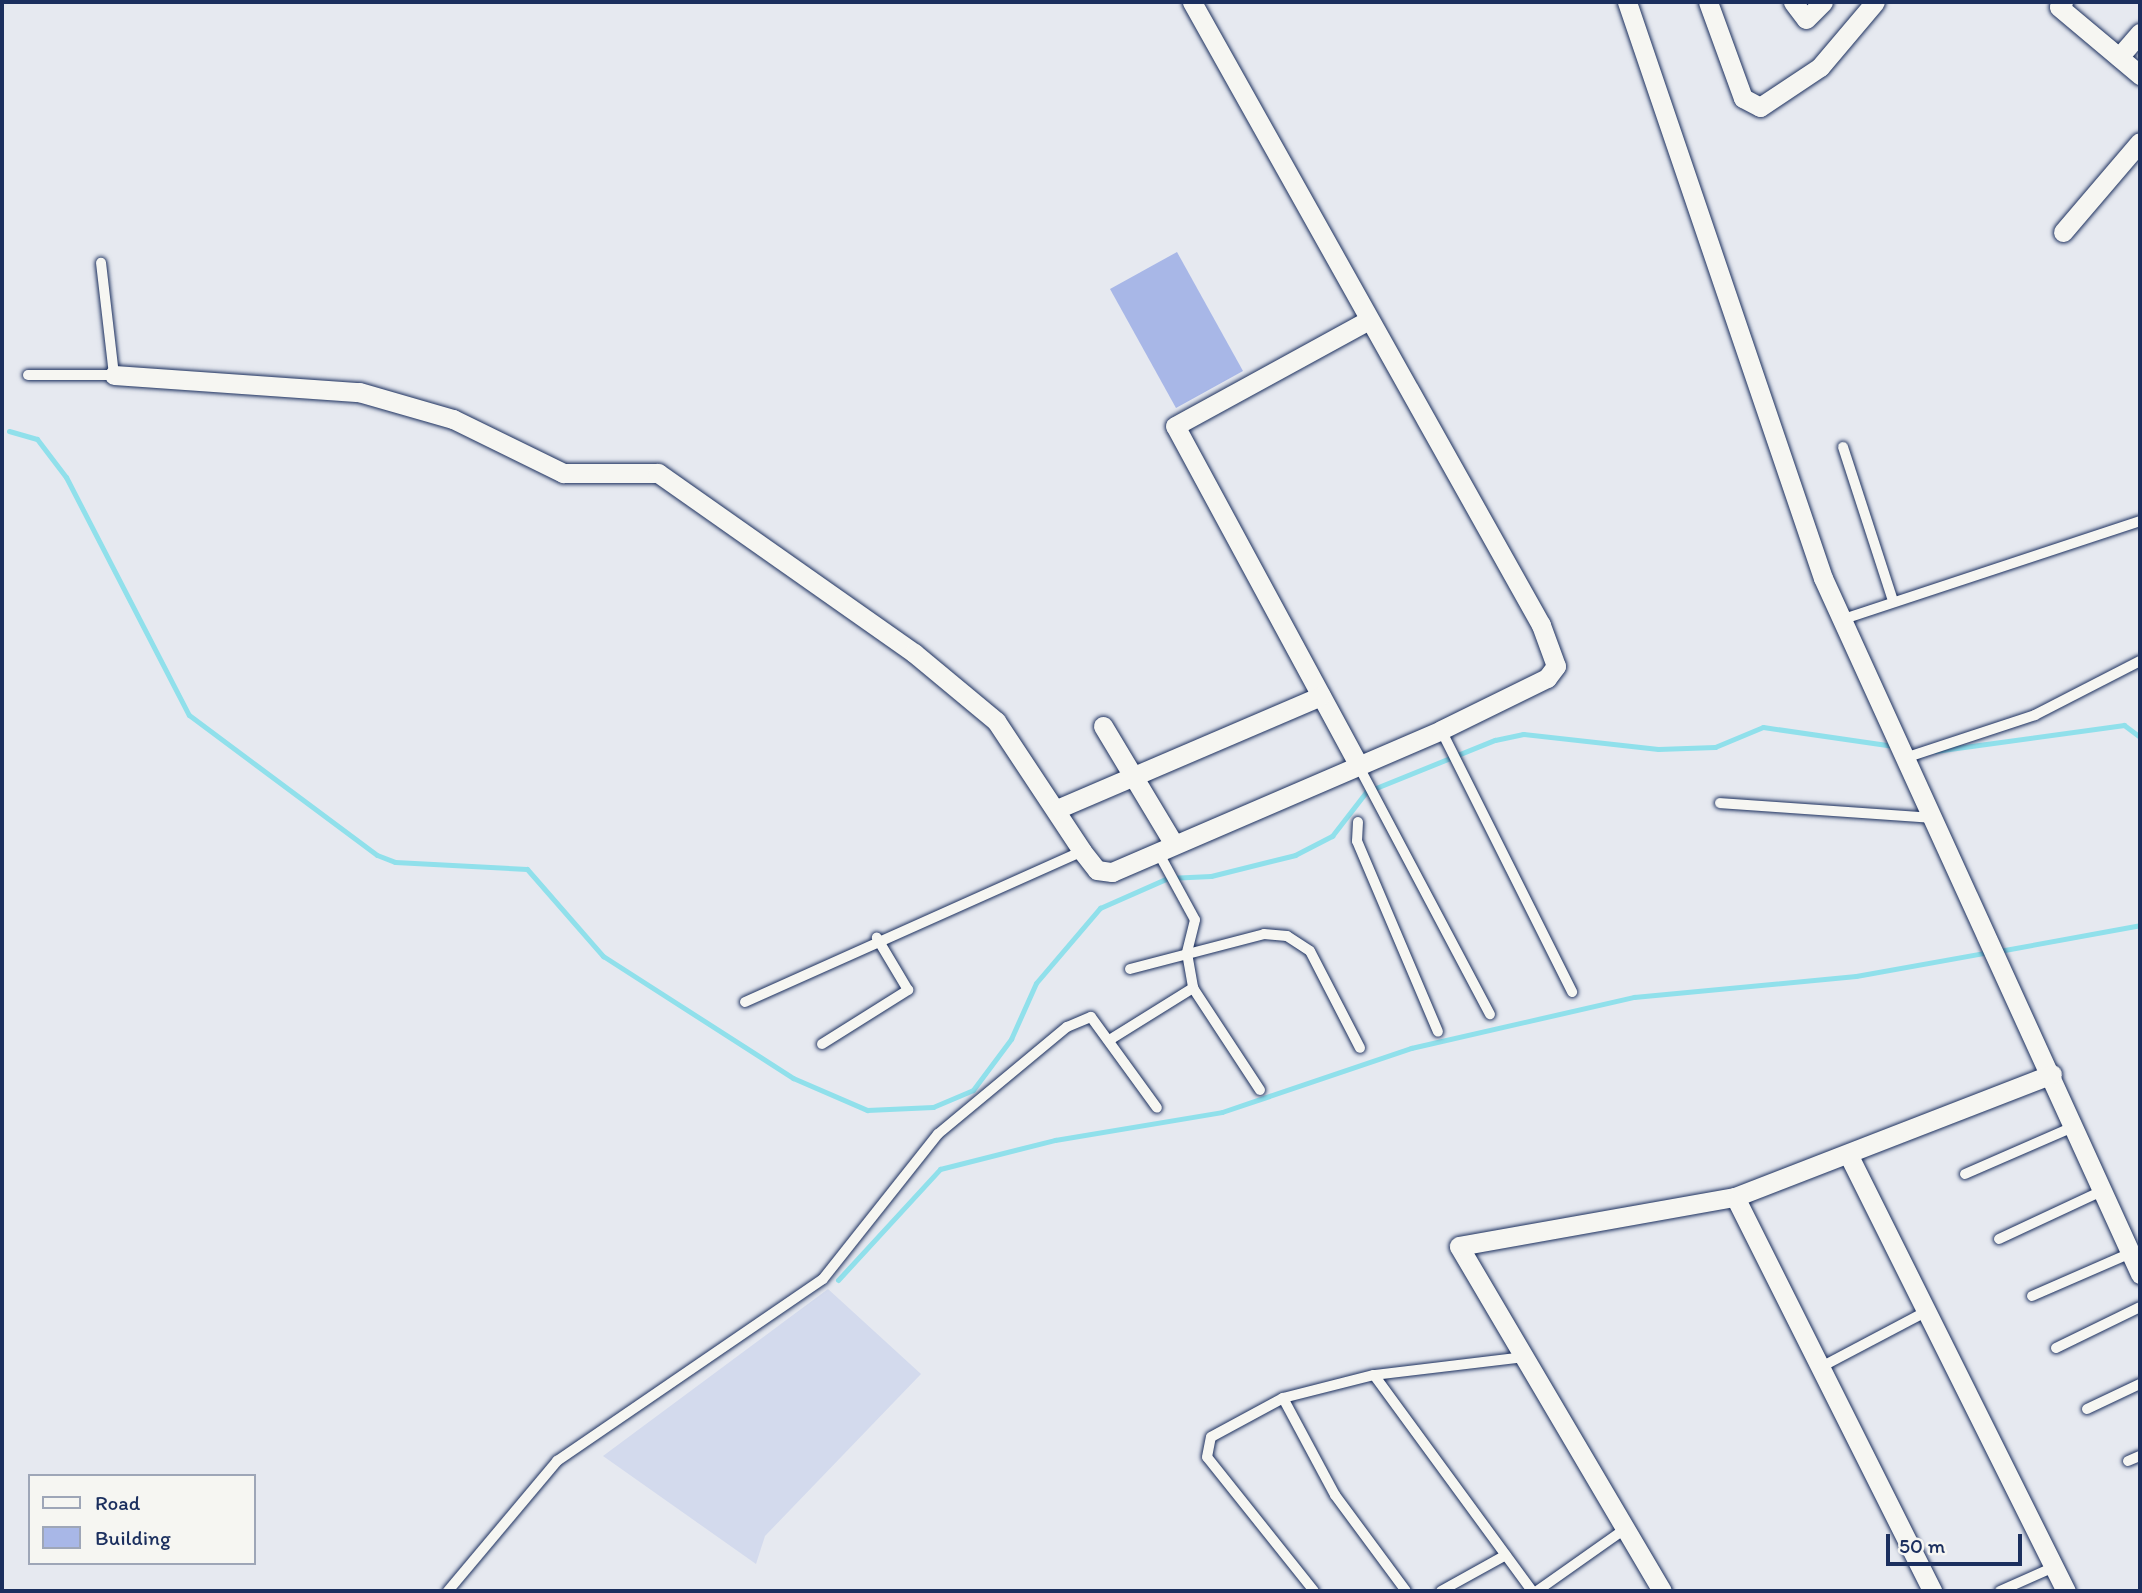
<!DOCTYPE html>
<style>
body{margin:0}
#map{position:relative;width:2142px;height:1593px;overflow:hidden;background:#e6e9f0;font-family:Itim,sans-serif}
div>[style]{position:absolute}
.built>*{inset:0;background:#d3daed}
.stream>*{height:5px;margin:-2.5px;padding:0 2.5px;transform-origin:2.5px;border-radius:2.5px;background:#90e0eb}
.building>*{inset:0;background:#a8b7e7}
.roads{filter:drop-shadow(0 0 2px #1b2f5e) drop-shadow(0 0 2px #1b2f5e)}
.service>*{height:10px;margin:-5px;padding:0 5px;transform-origin:5px;border-radius:5px;background:#f6f6f2}
.minor>*{height:19px;margin:-9.5px;padding:0 9.5px;transform-origin:9.5px;border-radius:9.5px;background:#f6f6f2}
span{translate:-50% -50%;white-space:nowrap;text-align:center;line-height:1.15;-webkit-text-stroke:6px #f6f6f2;paint-order:stroke}
.frame{position:absolute;inset:0;border:4px solid #1b2f5e;pointer-events:none}
.legend{position:absolute;left:28px;top:1474px;width:228px;height:91px;box-sizing:border-box;background:#f6f6f2;border:2px solid #9ea6b7;margin:0;padding:9px 12px;list-style:none;font-size:21px;color:#1b2f5e}
.legend li{display:flex;align-items:center;gap:14px;height:35px}
.legend b{width:35px;border:2px solid #9ea6b7}
.scale{position:absolute;left:1886px;top:1534px;width:136px;height:32px;box-sizing:border-box;border:4px solid #1b2f5e;border-top:0;padding-left:9px;font-size:21px;line-height:24px;white-space:nowrap;color:#1b2f5e;-webkit-text-stroke:5px #f6f6f2;paint-order:stroke}
</style>
<div id="map">
<div class="built">
<i style="clip-path:polygon(828px 1289px,921px 1374px,765px 1536px,756px 1564px,603px 1456px)"></i>
</div>
<div class="stream">
<i style="left:9px;top:431px;width:29px;rotate:16deg"></i>
<i style="left:37px;top:439px;width:48px;rotate:52.7deg"></i>
<i style="left:66px;top:477px;width:268px;rotate:62.7deg"></i>
<i style="left:189px;top:715px;width:234px;rotate:36.7deg"></i>
<i style="left:377px;top:855px;width:19px;rotate:21deg"></i>
<i style="left:395px;top:862px;width:132px;rotate:3deg"></i>
<i style="left:527px;top:869px;width:116px;rotate:48.9deg"></i>
<i style="left:603px;top:956px;width:226px;rotate:32.7deg"></i>
<i style="left:793px;top:1078px;width:81px;rotate:23.4deg"></i>
<i style="left:867px;top:1110px;width:66px;rotate:-2.6deg"></i>
<i style="left:933px;top:1107px;width:43px;rotate:-23deg"></i>
<i style="left:973px;top:1090px;width:64px;rotate:-53.3deg"></i>
<i style="left:1011px;top:1039px;width:61px;rotate:-65.9deg"></i>
<i style="left:1036px;top:983px;width:99px;rotate:-49.5deg"></i>
<i style="left:1100px;top:908px;width:74px;rotate:-23.8deg"></i>
<i style="left:1168px;top:878px;width:43px;rotate:-2.7deg"></i>
<i style="left:1211px;top:876px;width:87px;rotate:-14deg"></i>
<i style="left:1295px;top:855px;width:42px;rotate:-27.2deg"></i>
<i style="left:1332px;top:836px;width:56px;rotate:-52.3deg"></i>
<i style="left:1366px;top:792px;width:139px;rotate:-22deg"></i>
<i style="left:1495px;top:740px;width:29px;rotate:-12deg"></i>
<i style="left:1523px;top:734px;width:136px;rotate:6.3deg"></i>
<i style="left:1658px;top:749px;width:57px;rotate:-2deg"></i>
<i style="left:1715px;top:747px;width:52px;rotate:-22.6deg"></i>
<i style="left:1763px;top:727px;width:132px;rotate:8.3deg"></i>
<i style="left:1935px;top:751px;width:191px;rotate:-7.8deg"></i>
<i style="left:2124px;top:725px;width:20px;rotate:37deg"></i>
<i style="left:1999px;top:951px;width:143px;rotate:-10.4deg"></i>
<i style="left:838px;top:1280px;width:151px;rotate:-47.4deg"></i>
<i style="left:940px;top:1169px;width:119px;rotate:-14.2deg"></i>
<i style="left:1055px;top:1140px;width:169px;rotate:-9.5deg"></i>
<i style="left:1222px;top:1112px;width:200px;rotate:-18.7deg"></i>
<i style="left:1411px;top:1048px;width:229px;rotate:-12.9deg"></i>
<i style="left:1634px;top:997px;width:223px;rotate:-5.4deg"></i>
<i style="left:1856px;top:976px;width:135px;rotate:-10.2deg"></i>
</div>
<div class="building">
<i style="clip-path:polygon(1177px 252px,1243px 371px,1176px 408px,1110px 289px)"></i>
</div>
<div class="roads">
<div class="service">
<i style="left:28px;top:375px;width:86px"></i>
<i style="left:114px;top:375px;width:113px;rotate:-96.6deg"></i>
<i style="left:1843px;top:447px;width:162px;rotate:72deg"></i>
<i style="left:1841px;top:620px;width:315px;rotate:-18.3deg"></i>
<i style="left:1441px;top:730px;width:293px;rotate:63.4deg"></i>
<i style="left:1905px;top:758px;width:137px;rotate:-18.3deg"></i>
<i style="left:2035px;top:715px;width:118px;rotate:-27.2deg"></i>
<i style="left:1358px;top:765px;width:282px;rotate:62.1deg"></i>
<i style="left:1720px;top:803px;width:213px;rotate:4deg"></i>
<i style="left:1358px;top:822px;width:19px;rotate:93deg"></i>
<i style="left:1357px;top:841px;width:207px;rotate:67deg"></i>
<i style="left:1158px;top:852px;width:77px;rotate:61.4deg"></i>
<i style="left:1195px;top:920px;width:34px;rotate:104deg"></i>
<i style="left:1187px;top:953px;width:36px;rotate:80deg"></i>
<i style="left:1193px;top:988px;width:122px;rotate:56.7deg"></i>
<i style="left:1130px;top:969px;width:138px;rotate:-14.6deg"></i>
<i style="left:1264px;top:934px;width:23px;rotate:5deg"></i>
<i style="left:1287px;top:936px;width:27px;rotate:33deg"></i>
<i style="left:1310px;top:951px;width:109px;rotate:62.7deg"></i>
<i style="left:745px;top:1002px;width:369px;rotate:-24.1deg"></i>
<i style="left:1111px;top:1039px;width:97px;rotate:-31.9deg"></i>
<i style="left:822px;top:1044px;width:102px;rotate:-32.1deg"></i>
<i style="left:908px;top:990px;width:61px;rotate:-120.8deg"></i>
<i style="left:1965px;top:1174px;width:118px;rotate:-23.5deg"></i>
<i style="left:1999px;top:1239px;width:114px;rotate:-25deg"></i>
<i style="left:2032px;top:1296px;width:108px;rotate:-23.5deg"></i>
<i style="left:2056px;top:1348px;width:93px;rotate:-26deg"></i>
<i style="left:1821px;top:1367px;width:122px;rotate:-27.8deg"></i>
<i style="left:1374px;top:1375px;width:268px;rotate:53.8deg"></i>
<i style="left:1283px;top:1398px;width:110px;rotate:61.8deg"></i>
<i style="left:1335px;top:1495px;width:119px;rotate:53.5deg"></i>
<i style="left:2087px;top:1409px;width:59px;rotate:-25.3deg"></i>
<i style="left:2128px;top:1461px;width:13px;rotate:-23deg"></i>
<i style="left:448px;top:1591px;width:170px;rotate:-50deg"></i>
<i style="left:557px;top:1461px;width:322px;rotate:-34.4deg"></i>
<i style="left:823px;top:1279px;width:185px;rotate:-51.6deg"></i>
<i style="left:938px;top:1134px;width:168px;rotate:-39.7deg"></i>
<i style="left:1067px;top:1027px;width:26px;rotate:-23deg"></i>
<i style="left:1091px;top:1017px;width:112px;rotate:54deg"></i>
<i style="left:1314px;top:1591px;width:171px;rotate:-128.6deg"></i>
<i style="left:1207px;top:1457px;width:20px;rotate:-79deg"></i>
<i style="left:1211px;top:1437px;width:82px;rotate:-28.4deg"></i>
<i style="left:1283px;top:1398px;width:94px;rotate:-14.2deg"></i>
<i style="left:1374px;top:1375px;width:151px;rotate:-6.8deg"></i>
<i style="left:1441px;top:1591px;width:74px;rotate:-29deg"></i>
<i style="left:1537px;top:1591px;width:108px;rotate:-35.2deg"></i>
<i style="left:2000px;top:1591px;width:59px;rotate:-24deg"></i>
</div>
<div class="minor">
<i style="left:1627px;top:2px;width:608px;rotate:71.21deg"></i>
<i style="left:1823px;top:578px;width:765px;rotate:65.51deg"></i>
<i style="left:1708px;top:2px;width:102px;rotate:70deg"></i>
<i style="left:1743px;top:98px;width:19px;rotate:28deg"></i>
<i style="left:1760px;top:107px;width:72px;rotate:-33.7deg"></i>
<i style="left:1820px;top:67px;width:85px;rotate:-49.8deg"></i>
<i style="left:1793px;top:2px;width:21px;rotate:53deg"></i>
<i style="left:1806px;top:19px;width:24px;rotate:-45deg"></i>
<i style="left:2063px;top:2px;width:6px;rotate:129deg"></i>
<i style="left:2059px;top:7px;width:106px;rotate:40deg"></i>
<i style="left:2119px;top:57px;width:32px;rotate:-49deg"></i>
<i style="left:2063px;top:232px;width:118px;rotate:-49.5deg"></i>
<i style="left:114px;top:375px;width:246px;rotate:4deg"></i>
<i style="left:359px;top:392px;width:98px;rotate:16deg"></i>
<i style="left:453px;top:419px;width:123px;rotate:26.1deg"></i>
<i style="left:563px;top:473px;width:95px"></i>
<i style="left:658px;top:473px;width:313px;rotate:35.1deg"></i>
<i style="left:914px;top:653px;width:107px;rotate:39.7deg"></i>
<i style="left:996px;top:721px;width:156px;rotate:56.5deg"></i>
<i style="left:1082px;top:851px;width:24px;rotate:52deg"></i>
<i style="left:1097px;top:870px;width:15px;rotate:8deg"></i>
<i style="left:1112px;top:872px;width:358px;rotate:-23.3deg"></i>
<i style="left:1441px;top:730px;width:118px;rotate:-26.1deg"></i>
<i style="left:1547px;top:678px;width:15px;rotate:-53deg"></i>
<i style="left:1556px;top:666px;width:44px;rotate:-110.1deg"></i>
<i style="left:1541px;top:625px;width:714px;rotate:-119.26deg"></i>
<i style="left:1103px;top:726px;width:138px;rotate:59deg"></i>
<i style="left:1358px;top:764px;width:384px;rotate:-118.4deg"></i>
<i style="left:1175px;top:426px;width:219px;rotate:-28.7deg"></i>
<i style="left:1057px;top:809px;width:287px;rotate:-23.2deg"></i>
<i style="left:1849px;top:1156px;width:486px;rotate:63.5deg"></i>
<i style="left:1735px;top:1197px;width:441px;rotate:63.4deg"></i>
<i style="left:1662px;top:1591px;width:400px;rotate:-120.5deg"></i>
<i style="left:1459px;top:1246px;width:280px;rotate:-10.1deg"></i>
<i style="left:1735px;top:1197px;width:340px;rotate:-21.2deg"></i>
</div>
</div>
<div class="frame"></div>
<ul class="legend">
<li><b style="height:9px;background:#f6f6f2"></b>Road</li>
<li><b style="height:19px;background:#a8b7e7"></b>Building</li>
</ul>
<div class="scale">50 m</div>
</div>
